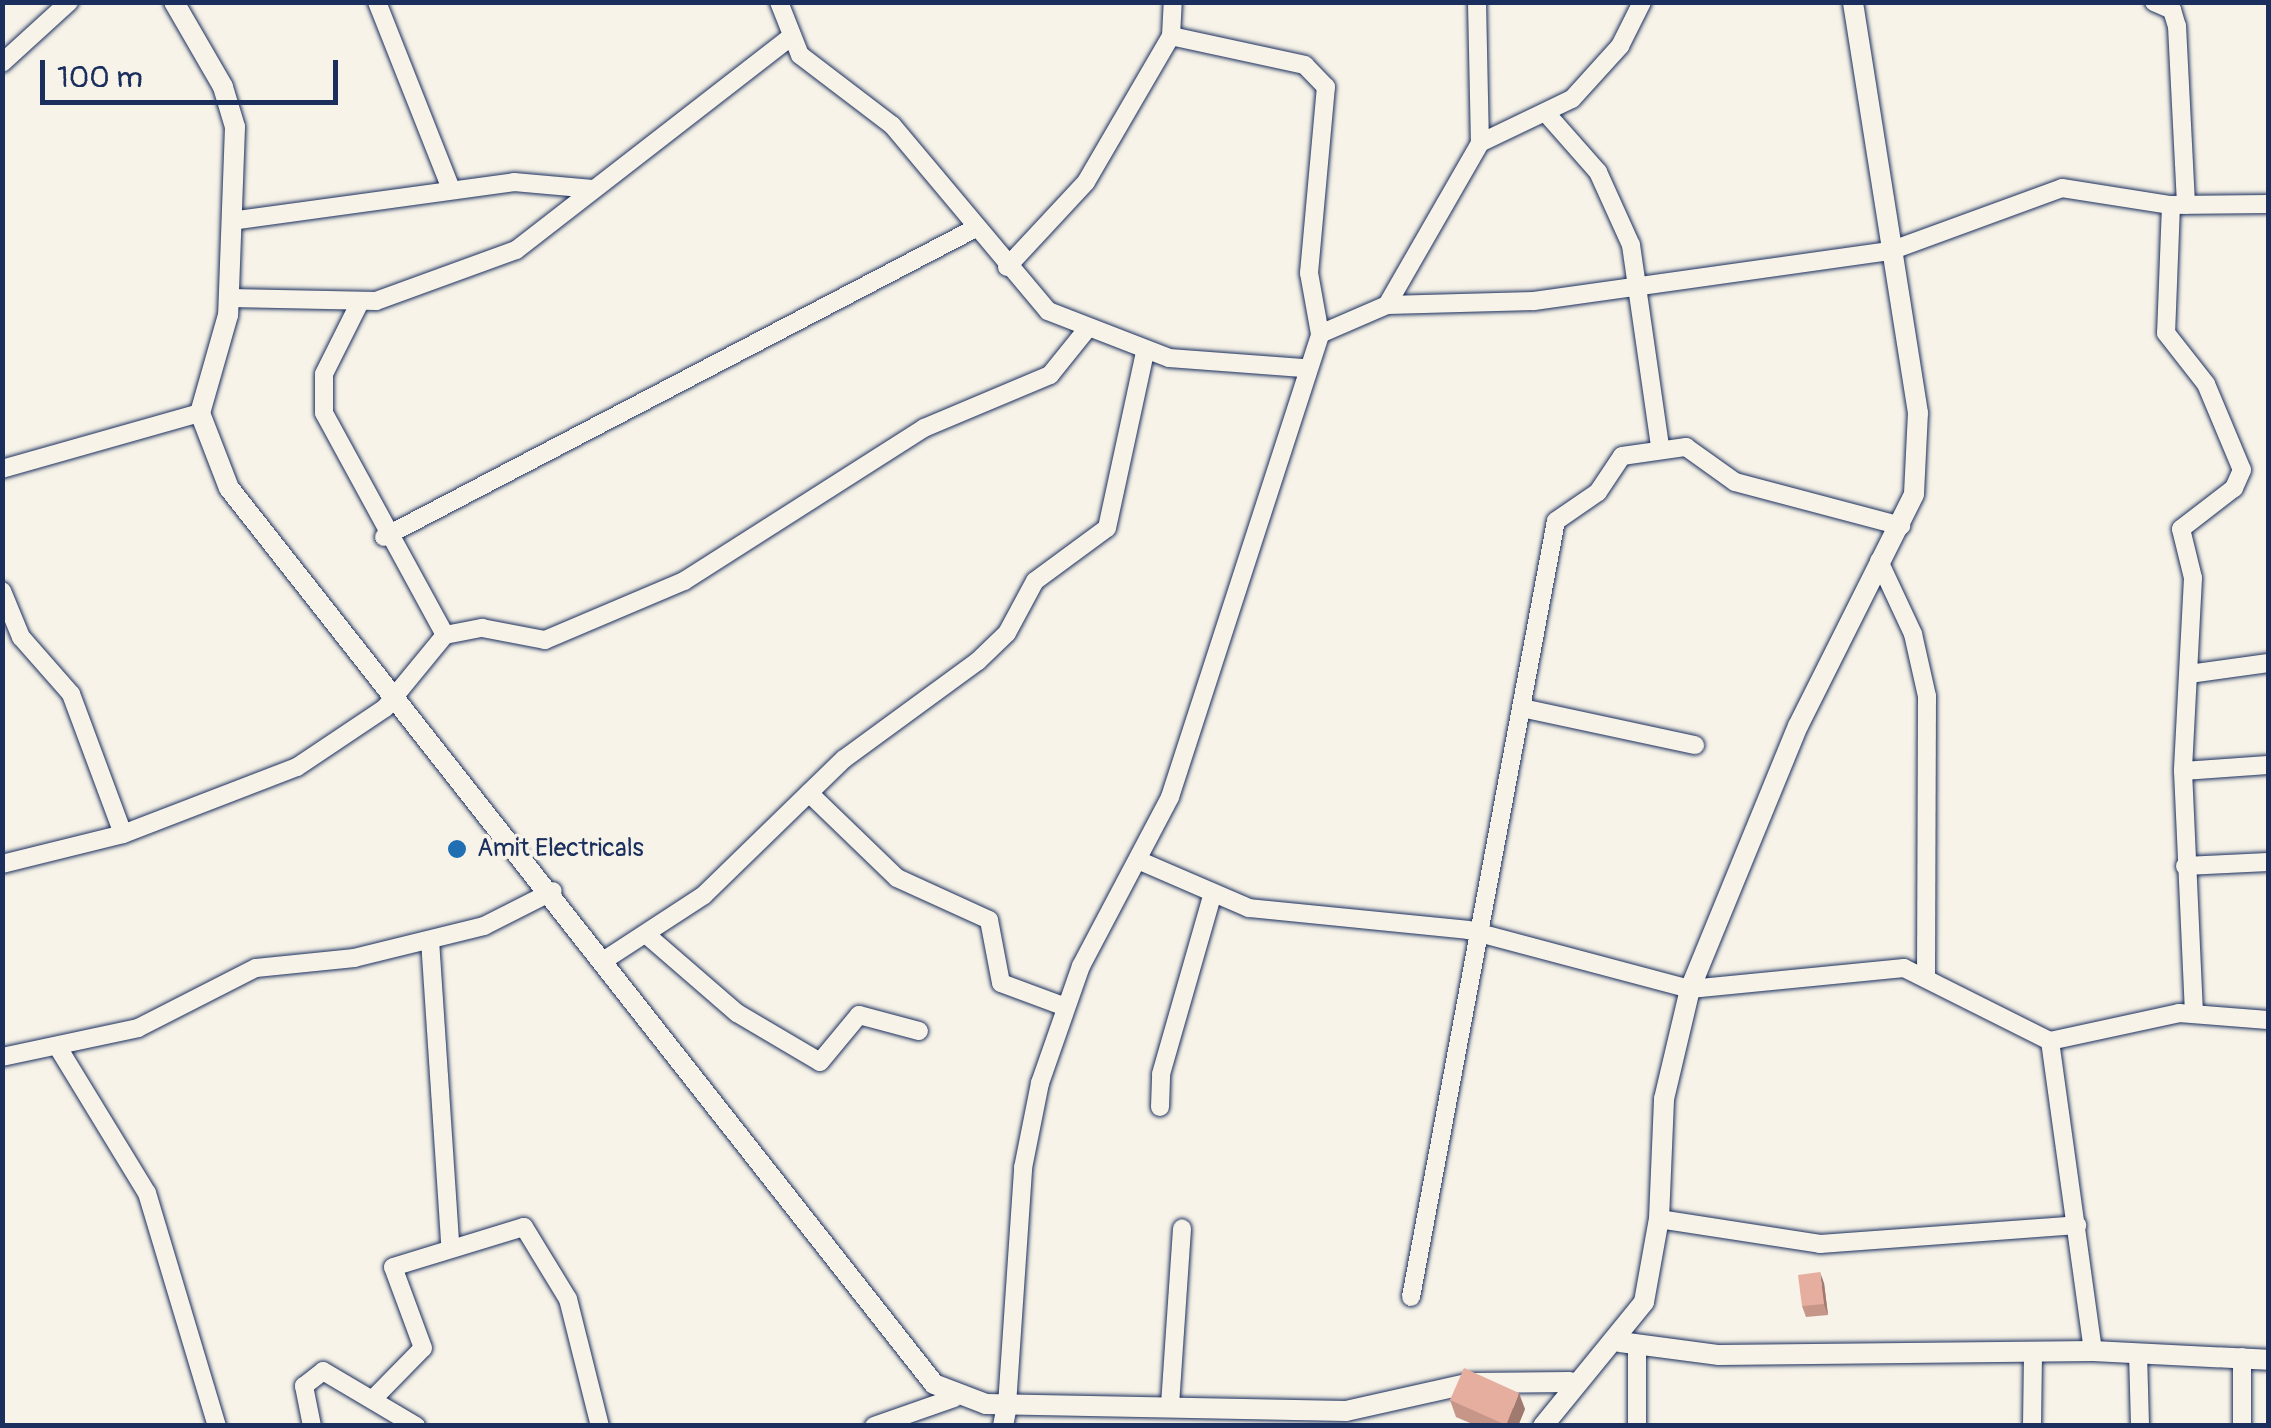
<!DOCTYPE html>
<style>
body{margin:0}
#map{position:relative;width:2271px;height:1428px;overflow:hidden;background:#f7f3e8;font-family:Pangolin,sans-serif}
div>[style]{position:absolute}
.roads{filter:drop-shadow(0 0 2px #1b2f5e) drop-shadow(0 0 2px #1b2f5e)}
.minor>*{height:18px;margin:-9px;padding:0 9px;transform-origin:9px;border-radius:9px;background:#f7f3e8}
.tertiary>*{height:20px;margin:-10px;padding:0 10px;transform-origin:10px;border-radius:10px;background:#f7f3e8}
.wall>*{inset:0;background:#c69689}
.shaded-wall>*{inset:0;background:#a17a6f}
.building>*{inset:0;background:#e6ae9f}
.dots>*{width:28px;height:28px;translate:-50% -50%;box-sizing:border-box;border:5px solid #f7f3e8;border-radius:50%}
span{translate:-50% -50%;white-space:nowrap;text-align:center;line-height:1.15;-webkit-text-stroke:8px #f7f3e8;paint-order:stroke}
.poi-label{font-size:25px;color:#1b2f5e}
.left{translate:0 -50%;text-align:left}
.frame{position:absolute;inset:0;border:5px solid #1b2f5e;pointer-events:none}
.scale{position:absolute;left:40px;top:60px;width:298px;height:45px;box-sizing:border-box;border:5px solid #1b2f5e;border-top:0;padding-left:12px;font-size:30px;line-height:35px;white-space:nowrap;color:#1b2f5e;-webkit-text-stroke:8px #f7f3e8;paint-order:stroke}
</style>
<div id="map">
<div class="roads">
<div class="minor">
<i style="left:377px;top:2px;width:201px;rotate:68.4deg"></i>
<i style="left:779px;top:2px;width:57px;rotate:68.4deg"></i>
<i style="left:800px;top:55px;width:116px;rotate:37.3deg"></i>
<i style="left:892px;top:125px;width:243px;rotate:50deg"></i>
<i style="left:1048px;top:311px;width:130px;rotate:21.2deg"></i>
<i style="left:1169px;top:358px;width:134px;rotate:4.3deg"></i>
<i style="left:1477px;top:2px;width:141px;rotate:88.8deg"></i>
<i style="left:2154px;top:2px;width:20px;rotate:24deg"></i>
<i style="left:2172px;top:10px;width:17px;rotate:73deg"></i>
<i style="left:2177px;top:26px;width:179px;rotate:87.1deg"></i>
<i style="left:2px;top:63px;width:91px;rotate:-42.3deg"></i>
<i style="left:1546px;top:113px;width:79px;rotate:48.6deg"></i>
<i style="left:1598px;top:172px;width:80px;rotate:65.7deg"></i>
<i style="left:1631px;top:245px;width:204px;rotate:81.8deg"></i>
<i style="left:2171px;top:205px;width:128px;rotate:92.2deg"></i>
<i style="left:2166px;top:333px;width:65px;rotate:51.9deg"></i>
<i style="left:2206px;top:384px;width:93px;rotate:67.3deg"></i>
<i style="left:2242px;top:470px;width:20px;rotate:114deg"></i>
<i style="left:2234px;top:488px;width:67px;rotate:142.3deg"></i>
<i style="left:2181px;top:529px;width:50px;rotate:76.2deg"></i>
<i style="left:2193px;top:578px;width:193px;rotate:93deg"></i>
<i style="left:2183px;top:771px;width:241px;rotate:87.4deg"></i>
<i style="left:238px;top:220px;width:279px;rotate:-7.8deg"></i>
<i style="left:514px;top:182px;width:79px;rotate:5.1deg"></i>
<i style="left:1007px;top:267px;width:116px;rotate:-47.1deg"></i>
<i style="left:1086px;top:182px;width:169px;rotate:-59.8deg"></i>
<i style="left:1171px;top:36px;width:34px;rotate:-87deg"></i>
<i style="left:230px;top:298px;width:146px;rotate:1.2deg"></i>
<i style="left:376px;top:301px;width:149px;rotate:-20deg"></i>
<i style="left:516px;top:250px;width:349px;rotate:-37.8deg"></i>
<i style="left:360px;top:302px;width:80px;rotate:116.6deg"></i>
<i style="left:324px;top:374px;width:39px;rotate:90deg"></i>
<i style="left:324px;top:413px;width:253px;rotate:61.4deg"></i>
<i style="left:1387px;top:305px;width:187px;rotate:-60.1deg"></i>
<i style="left:1480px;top:143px;width:102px;rotate:-25.6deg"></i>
<i style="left:1572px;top:99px;width:72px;rotate:-47.8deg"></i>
<i style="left:1620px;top:46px;width:49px;rotate:-63.4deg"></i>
<i style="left:1320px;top:334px;width:73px;rotate:-23.4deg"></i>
<i style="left:1387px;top:305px;width:147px;rotate:-1.6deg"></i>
<i style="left:1534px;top:301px;width:359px;rotate:-8deg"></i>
<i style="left:1890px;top:251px;width:183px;rotate:-20.1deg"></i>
<i style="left:2062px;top:188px;width:110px;rotate:8.9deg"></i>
<i style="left:2171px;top:205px;width:97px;rotate:-0.6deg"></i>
<i style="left:2px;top:469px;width:206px;rotate:-15.8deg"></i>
<i style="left:384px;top:537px;width:663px;rotate:-27.57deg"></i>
<i style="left:1879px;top:561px;width:81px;rotate:65deg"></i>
<i style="left:1913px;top:634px;width:64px;rotate:77.3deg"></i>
<i style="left:1927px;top:696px;width:279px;rotate:90.2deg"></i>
<i style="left:2px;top:591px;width:50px;rotate:67.6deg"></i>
<i style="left:21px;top:637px;width:76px;rotate:48.7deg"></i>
<i style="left:71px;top:694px;width:149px;rotate:69.6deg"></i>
<i style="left:2189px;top:674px;width:80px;rotate:-7.9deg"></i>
<i style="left:1522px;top:708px;width:177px;rotate:12.1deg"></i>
<i style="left:2183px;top:771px;width:85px;rotate:-4deg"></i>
<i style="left:809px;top:793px;width:122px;rotate:44deg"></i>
<i style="left:897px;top:878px;width:101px;rotate:24.5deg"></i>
<i style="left:989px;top:920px;width:64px;rotate:79.2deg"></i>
<i style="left:1001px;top:983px;width:69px;rotate:20.3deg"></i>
<i style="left:1138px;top:860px;width:121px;rotate:23.4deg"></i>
<i style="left:1249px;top:908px;width:220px;rotate:5.7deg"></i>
<i style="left:1468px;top:930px;width:230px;rotate:14.9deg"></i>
<i style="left:1690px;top:989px;width:215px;rotate:-5.6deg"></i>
<i style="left:1904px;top:968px;width:163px;rotate:26.6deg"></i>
<i style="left:2050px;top:1041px;width:132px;rotate:-12.2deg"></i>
<i style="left:2179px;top:1013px;width:89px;rotate:4.5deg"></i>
<i style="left:2px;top:864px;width:125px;rotate:-13.9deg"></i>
<i style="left:123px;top:834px;width:186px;rotate:-21.1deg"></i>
<i style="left:297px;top:767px;width:106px;rotate:-33.8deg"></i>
<i style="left:385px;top:708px;width:94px;rotate:-50.6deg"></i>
<i style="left:445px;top:635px;width:38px;rotate:-11deg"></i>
<i style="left:482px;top:628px;width:64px;rotate:10.8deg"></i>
<i style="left:545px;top:640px;width:151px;rotate:-23deg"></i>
<i style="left:684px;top:581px;width:285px;rotate:-32.5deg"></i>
<i style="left:924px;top:428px;width:137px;rotate:-22.8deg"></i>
<i style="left:1050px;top:375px;width:59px;rotate:-51.2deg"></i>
<i style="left:2185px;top:866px;width:83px;rotate:-2.8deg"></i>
<i style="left:648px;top:936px;width:118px;rotate:40.9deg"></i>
<i style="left:737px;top:1013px;width:96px;rotate:30.6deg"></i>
<i style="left:820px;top:1062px;width:61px;rotate:-50.3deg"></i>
<i style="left:859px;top:1015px;width:62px;rotate:14.9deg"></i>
<i style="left:430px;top:940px;width:306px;rotate:86.2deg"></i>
<i style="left:606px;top:959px;width:117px;rotate:-33.1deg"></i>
<i style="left:704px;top:895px;width:195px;rotate:-44.2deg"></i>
<i style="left:844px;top:759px;width:166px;rotate:-36.2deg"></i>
<i style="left:978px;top:661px;width:40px;rotate:-44deg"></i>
<i style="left:1007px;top:633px;width:59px;rotate:-61.7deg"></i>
<i style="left:1035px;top:581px;width:89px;rotate:-36.4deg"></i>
<i style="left:1107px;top:528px;width:180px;rotate:-77.8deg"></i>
<i style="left:2050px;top:1041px;width:313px;rotate:82.1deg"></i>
<i style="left:59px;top:1049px;width:169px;rotate:58.6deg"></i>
<i style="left:147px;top:1193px;width:243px;rotate:73.3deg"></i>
<i style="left:2px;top:1057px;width:139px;rotate:-12deg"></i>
<i style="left:138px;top:1028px;width:132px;rotate:-27deg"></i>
<i style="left:256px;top:968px;width:99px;rotate:-5.8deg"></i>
<i style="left:354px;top:958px;width:134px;rotate:-13.8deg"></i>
<i style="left:484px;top:926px;width:77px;rotate:-26.9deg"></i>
<i style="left:1160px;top:1107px;width:33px;rotate:-88deg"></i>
<i style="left:1161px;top:1074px;width:181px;rotate:-74deg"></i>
<i style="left:1659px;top:1219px;width:163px;rotate:8.8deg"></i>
<i style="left:1820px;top:1244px;width:258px;rotate:-4.2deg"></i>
<i style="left:1411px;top:1297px;width:789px;rotate:-79.42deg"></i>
<i style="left:1556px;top:521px;width:51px;rotate:-34.6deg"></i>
<i style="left:1598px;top:492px;width:43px;rotate:-56.3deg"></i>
<i style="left:1622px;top:456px;width:65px;rotate:-8deg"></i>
<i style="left:1686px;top:447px;width:60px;rotate:35.5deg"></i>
<i style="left:1735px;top:482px;width:172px;rotate:14.8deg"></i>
<i style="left:1637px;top:1348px;width:78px;rotate:90deg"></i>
<i style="left:2138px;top:1353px;width:73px;rotate:88.4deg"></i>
<i style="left:373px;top:1399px;width:71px;rotate:-45.6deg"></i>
<i style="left:423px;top:1348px;width:86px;rotate:-110.3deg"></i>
<i style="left:393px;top:1267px;width:137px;rotate:-17deg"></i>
<i style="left:524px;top:1227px;width:84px;rotate:58.6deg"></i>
<i style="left:568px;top:1299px;width:131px;rotate:75.9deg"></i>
<i style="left:1007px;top:1405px;width:238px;rotate:-86.1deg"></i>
<i style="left:1023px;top:1168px;width:87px;rotate:-78.7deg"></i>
<i style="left:1040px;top:1083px;width:124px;rotate:-70.7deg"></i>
<i style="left:1081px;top:966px;width:191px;rotate:-62.2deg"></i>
<i style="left:1170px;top:797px;width:487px;rotate:-72deg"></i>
<i style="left:1320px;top:334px;width:62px;rotate:-100.2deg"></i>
<i style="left:1309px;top:273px;width:187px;rotate:-84.8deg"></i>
<i style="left:1326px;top:87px;width:30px;rotate:-134deg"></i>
<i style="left:1305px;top:65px;width:137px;rotate:-167.8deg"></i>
<i style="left:1170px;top:1405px;width:177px;rotate:-86.1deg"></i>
<i style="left:312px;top:1426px;width:41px;rotate:-101.3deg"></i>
<i style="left:304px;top:1386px;width:24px;rotate:-38deg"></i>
<i style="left:323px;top:1371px;width:108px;rotate:30.6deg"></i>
<i style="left:874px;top:1426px;width:85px;rotate:-19.3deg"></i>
<i style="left:2032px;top:1426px;width:73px;rotate:-89.2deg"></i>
<i style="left:2242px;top:1426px;width:69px;rotate:-90deg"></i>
</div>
<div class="tertiary">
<i style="left:174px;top:2px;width:98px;rotate:60deg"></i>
<i style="left:223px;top:87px;width:42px;rotate:73.3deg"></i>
<i style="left:235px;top:127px;width:188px;rotate:92.1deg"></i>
<i style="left:228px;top:315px;width:102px;rotate:105.9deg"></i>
<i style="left:200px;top:413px;width:80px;rotate:68.9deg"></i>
<i style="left:229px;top:488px;width:1140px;rotate:51.8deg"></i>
<i style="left:934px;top:1384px;width:56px;rotate:21deg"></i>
<i style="left:986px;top:1404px;width:360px;rotate:1.1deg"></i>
<i style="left:1346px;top:1411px;width:128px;rotate:-12.6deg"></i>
<i style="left:1471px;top:1383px;width:99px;rotate:-0.6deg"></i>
<i style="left:1620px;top:1342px;width:100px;rotate:7.5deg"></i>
<i style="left:1719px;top:1355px;width:374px;rotate:-0.6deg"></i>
<i style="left:2093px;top:1351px;width:175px;rotate:2.9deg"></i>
<i style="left:1003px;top:1426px;width:21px;rotate:-79deg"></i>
<i style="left:1543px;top:1426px;width:160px;rotate:-50.8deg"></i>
<i style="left:1644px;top:1302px;width:84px;rotate:-79.8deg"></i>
<i style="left:1659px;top:1219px;width:120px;rotate:-87.6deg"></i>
<i style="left:1664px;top:1099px;width:113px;rotate:-76.7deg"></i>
<i style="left:1690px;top:989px;width:284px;rotate:-67.7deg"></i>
<i style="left:1798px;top:726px;width:259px;rotate:-63.4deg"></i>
<i style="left:1914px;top:494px;width:81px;rotate:-87.2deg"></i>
<i style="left:1918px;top:413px;width:416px;rotate:-99deg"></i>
</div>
</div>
<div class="wall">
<i style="clip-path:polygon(1824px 1283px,1828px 1315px,1806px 1317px,1802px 1306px)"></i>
<i style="clip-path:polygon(1450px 1400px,1525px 1409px,1518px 1426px,1477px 1426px,1456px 1417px)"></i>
</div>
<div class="shaded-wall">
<i style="clip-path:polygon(1820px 1272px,1824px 1283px,1828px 1315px,1824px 1304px)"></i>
<i style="clip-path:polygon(1519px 1393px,1525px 1409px,1518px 1426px,1506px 1426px)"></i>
</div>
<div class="building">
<i style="clip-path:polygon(1820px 1272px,1824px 1304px,1802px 1306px,1798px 1275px)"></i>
<i style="clip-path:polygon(1464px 1368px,1519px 1393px,1506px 1425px,1450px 1400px)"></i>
</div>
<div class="dots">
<i style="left:457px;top:849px;background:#1f6fb2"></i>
</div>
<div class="poi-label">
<span class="left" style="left:477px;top:849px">Amit Electricals</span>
</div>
<div class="frame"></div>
<div class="scale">100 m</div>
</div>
